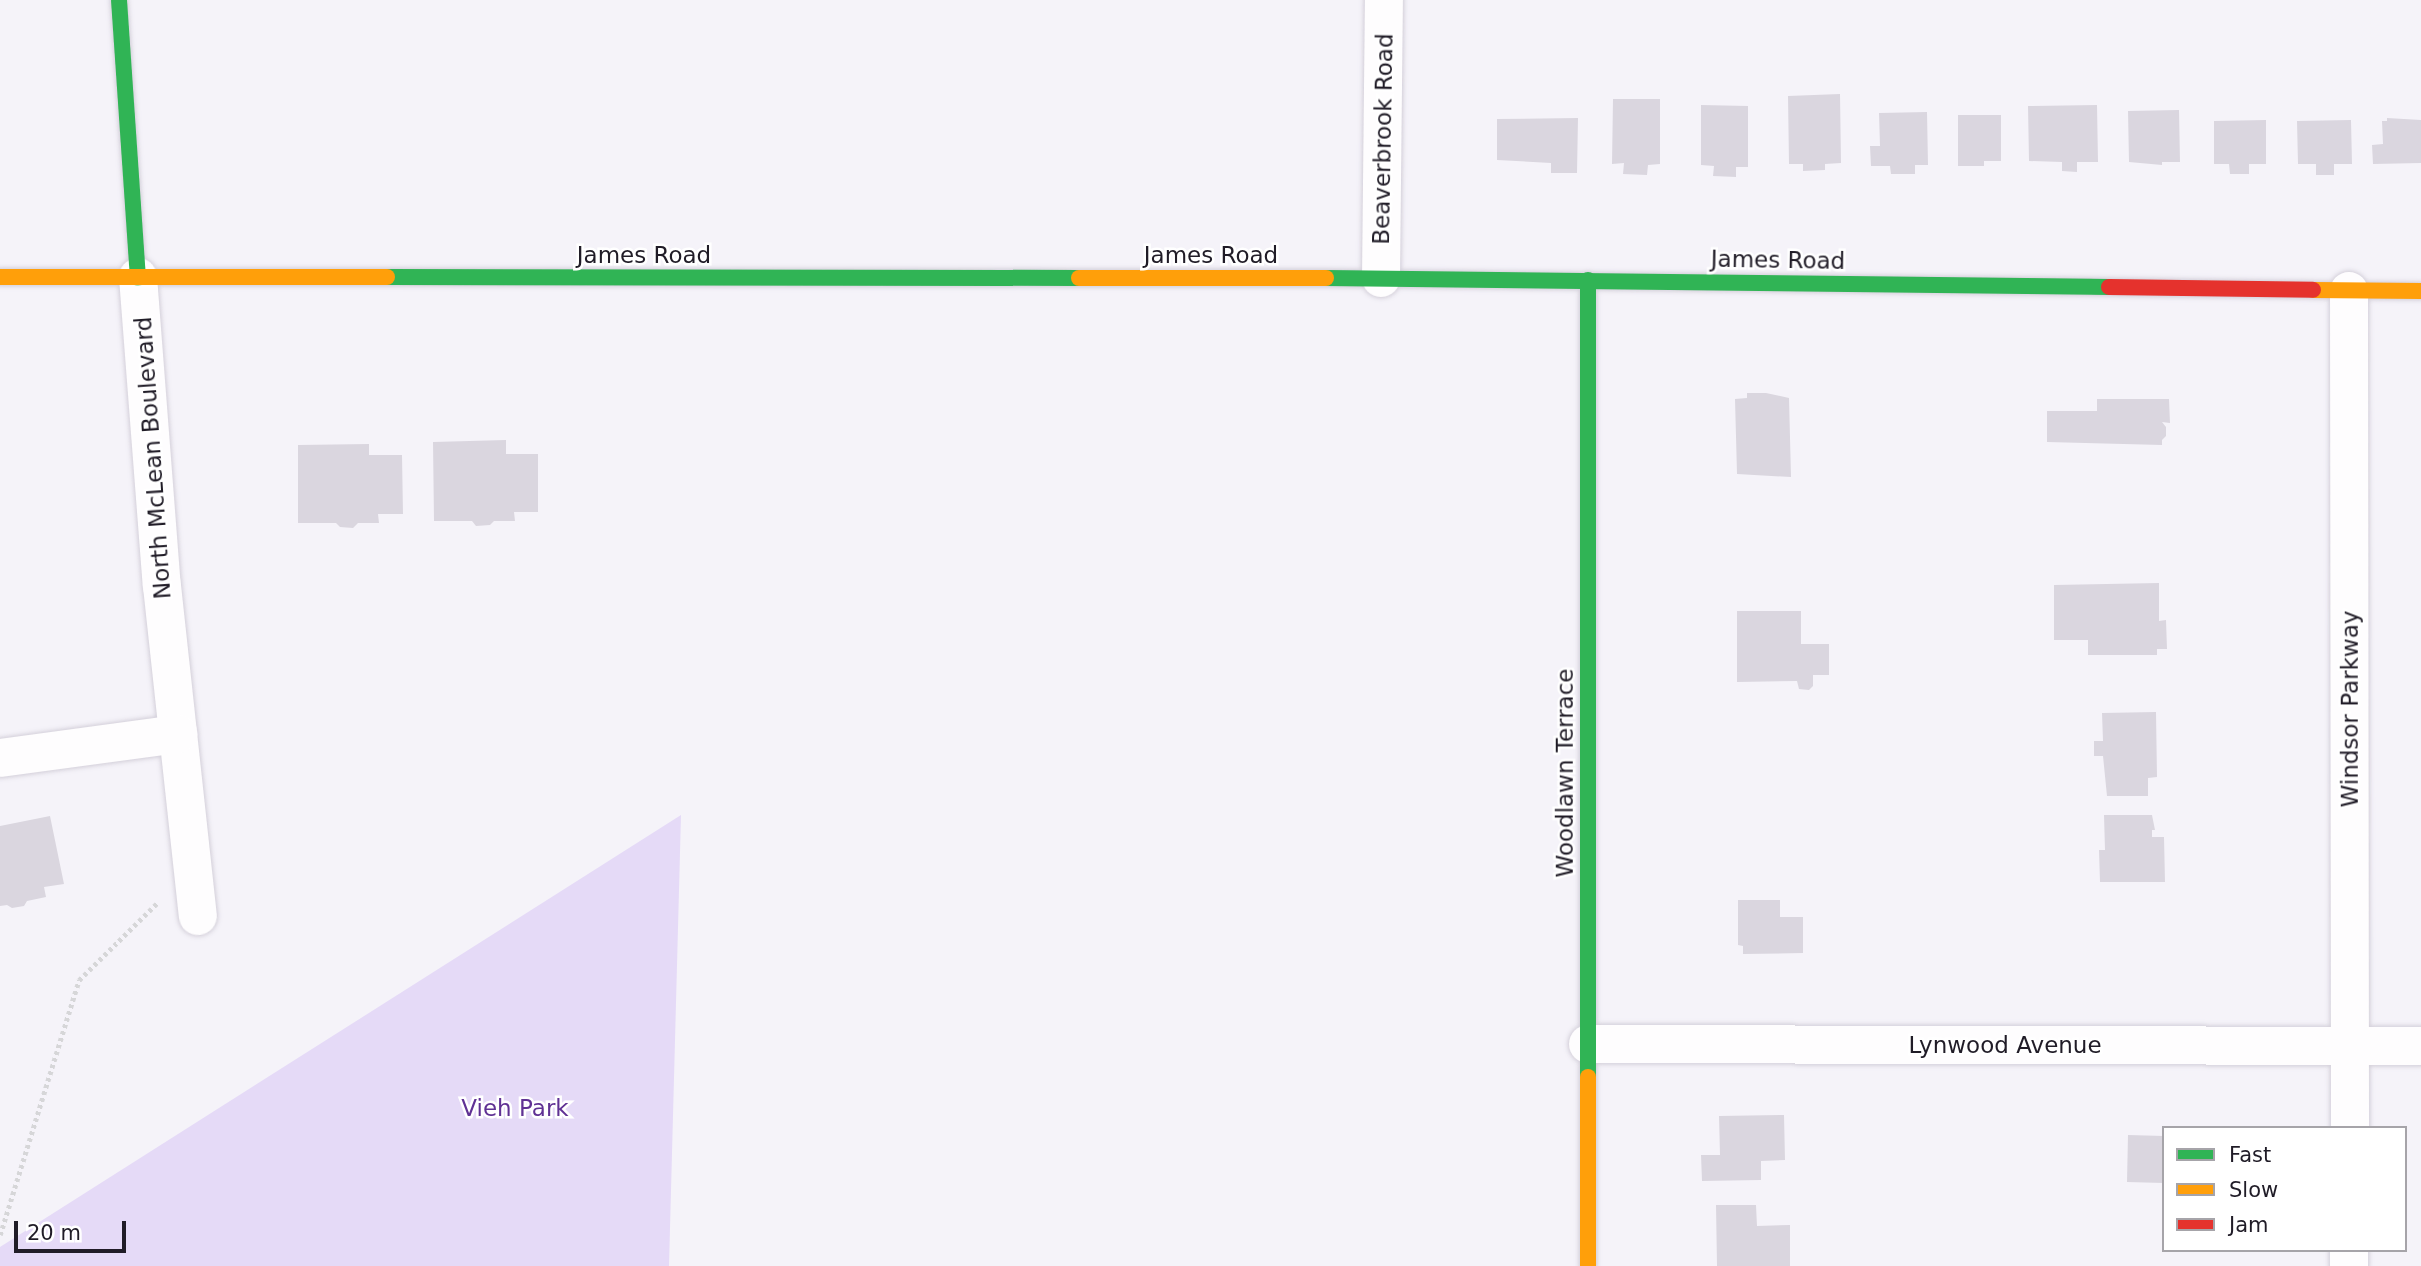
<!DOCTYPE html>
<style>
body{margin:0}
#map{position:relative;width:2421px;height:1266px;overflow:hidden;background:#f5f3f9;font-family:"DejaVu Sans",sans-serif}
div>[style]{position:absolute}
.green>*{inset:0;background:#e5daf7}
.building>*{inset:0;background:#dad6df}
.path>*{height:4.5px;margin-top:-2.25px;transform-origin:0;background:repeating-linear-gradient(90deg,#d6d6d8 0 3.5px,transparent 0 7px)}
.roads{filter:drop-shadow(0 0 2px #d4d0da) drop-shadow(0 0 2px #d4d0da)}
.street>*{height:38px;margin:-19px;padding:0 19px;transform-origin:19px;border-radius:19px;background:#fefdfe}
.fast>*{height:16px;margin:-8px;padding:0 8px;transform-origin:8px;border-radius:8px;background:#30b455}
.slow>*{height:16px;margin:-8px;padding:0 8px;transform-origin:8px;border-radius:8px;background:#ff9f0a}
.jam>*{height:16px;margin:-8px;padding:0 8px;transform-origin:8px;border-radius:8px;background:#e5322d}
span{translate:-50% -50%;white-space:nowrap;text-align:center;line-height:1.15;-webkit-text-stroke:5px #fff;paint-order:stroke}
.street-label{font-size:23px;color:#201c27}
.park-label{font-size:23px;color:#603194}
.legend{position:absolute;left:2162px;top:1126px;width:245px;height:126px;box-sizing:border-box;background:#fff;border:2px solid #a6a4a9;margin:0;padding:9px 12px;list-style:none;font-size:21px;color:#201c27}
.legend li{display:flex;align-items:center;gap:14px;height:35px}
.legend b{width:35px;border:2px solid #a6a4a9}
.scale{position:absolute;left:14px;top:1221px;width:112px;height:32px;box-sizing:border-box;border:4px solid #201c27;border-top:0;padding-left:9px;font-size:21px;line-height:24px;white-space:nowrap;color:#201c27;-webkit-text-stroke:5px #fff;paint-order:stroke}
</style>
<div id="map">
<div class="green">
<i style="clip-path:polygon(681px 815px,669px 1266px,0 1266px,0 1247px)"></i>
</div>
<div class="building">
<i style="clip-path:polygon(1840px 94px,1841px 163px,1825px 164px,1825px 170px,1803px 171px,1803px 164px,1789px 164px,1788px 96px)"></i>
<i style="clip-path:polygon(1613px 99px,1660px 99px,1660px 164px,1648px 165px,1647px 175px,1623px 174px,1624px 163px,1612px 164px)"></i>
<i style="clip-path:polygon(1701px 105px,1748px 106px,1748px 167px,1736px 167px,1736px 177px,1713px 176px,1714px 166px,1701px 165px)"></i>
<i style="clip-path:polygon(2097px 105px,2098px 162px,2077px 162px,2077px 172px,2062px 171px,2062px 162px,2029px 161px,2028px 106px)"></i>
<i style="clip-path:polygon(2179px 110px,2180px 162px,2162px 162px,2162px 165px,2129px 162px,2128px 111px)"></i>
<i style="clip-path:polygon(1927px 112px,1928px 165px,1915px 165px,1915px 174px,1891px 174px,1890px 166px,1871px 166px,1870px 146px,1880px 146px,1879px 113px)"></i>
<i style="clip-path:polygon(1958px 115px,2001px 115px,2001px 161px,1984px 161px,1984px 166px,1958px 166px)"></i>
<i style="clip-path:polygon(1578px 118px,1577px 173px,1551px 173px,1551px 163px,1497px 160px,1497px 119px)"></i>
<i style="clip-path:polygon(2387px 118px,2421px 120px,2421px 163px,2373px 164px,2372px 145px,2383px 144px,2382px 121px,2387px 121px)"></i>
<i style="clip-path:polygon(2266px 120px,2266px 164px,2249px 164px,2249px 174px,2230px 174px,2229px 164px,2214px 164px,2214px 121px)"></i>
<i style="clip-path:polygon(2351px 120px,2352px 164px,2334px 164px,2334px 175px,2316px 175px,2316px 164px,2298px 164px,2297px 121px)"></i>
<i style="clip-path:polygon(1747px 393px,1766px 393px,1789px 398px,1791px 477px,1737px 474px,1735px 399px,1747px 398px)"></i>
<i style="clip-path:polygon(2097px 399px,2169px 399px,2170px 423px,2162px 422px,2166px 427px,2166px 436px,2162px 440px,2162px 445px,2047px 442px,2047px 411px,2097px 411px)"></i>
<i style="clip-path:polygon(506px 440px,506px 454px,538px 454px,538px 512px,514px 512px,515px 521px,494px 521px,490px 525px,476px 526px,472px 521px,434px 521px,433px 442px)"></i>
<i style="clip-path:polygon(369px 444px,369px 455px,402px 455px,403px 514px,378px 514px,379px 523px,358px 523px,353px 528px,340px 527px,336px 523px,298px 523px,298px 445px)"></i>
<i style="clip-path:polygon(2159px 583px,2159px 621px,2166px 620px,2167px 649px,2157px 649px,2157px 655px,2088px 655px,2088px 640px,2054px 640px,2054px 585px)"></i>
<i style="clip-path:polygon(1737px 611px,1801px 611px,1801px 644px,1829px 644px,1829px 675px,1813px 675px,1813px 686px,1809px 690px,1799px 689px,1797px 681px,1737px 682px)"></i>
<i style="clip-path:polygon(2156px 712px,2157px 777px,2148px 778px,2148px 796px,2107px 796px,2103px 756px,2094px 756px,2094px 741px,2103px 741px,2102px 713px)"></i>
<i style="clip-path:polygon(2104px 815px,2152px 815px,2155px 830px,2152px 830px,2152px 837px,2164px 837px,2165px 882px,2100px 882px,2099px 850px,2105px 850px)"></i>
<i style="clip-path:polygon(50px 816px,64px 884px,44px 887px,46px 897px,27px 901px,24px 906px,12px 908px,7px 905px,0 906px,0 826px)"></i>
<i style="clip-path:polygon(1738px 900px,1780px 900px,1780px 917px,1803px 917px,1803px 953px,1743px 954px,1743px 946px,1738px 945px)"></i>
<i style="clip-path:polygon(1784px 1115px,1785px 1160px,1761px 1161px,1761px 1180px,1702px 1181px,1701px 1155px,1720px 1155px,1719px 1116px)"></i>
<i style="clip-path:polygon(2128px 1135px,2164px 1136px,2164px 1183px,2127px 1182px)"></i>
<i style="clip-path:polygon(1716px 1205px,1756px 1205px,1757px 1226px,1790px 1225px,1790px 1266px,1717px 1266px)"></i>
</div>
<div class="path">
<i style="left:0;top:1235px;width:267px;rotate:-72.8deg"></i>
<i style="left:79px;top:980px;width:110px;rotate:-44.6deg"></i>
</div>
<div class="roads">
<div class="street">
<i style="left:138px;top:277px;width:310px;rotate:85.6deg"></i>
<i style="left:162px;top:586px;width:332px;rotate:83.8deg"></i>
<i style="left:1381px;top:278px;width:278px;rotate:-89.4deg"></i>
<i style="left:2349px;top:291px;width:837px;rotate:89.93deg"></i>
<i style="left:0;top:758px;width:180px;rotate:-7.7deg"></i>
<i style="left:1588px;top:1044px;width:833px;rotate:0.14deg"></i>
<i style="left:2349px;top:1266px;width:16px;rotate:-90deg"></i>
</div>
<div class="fast">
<i style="left:119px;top:0;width:278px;rotate:86.1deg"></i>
<i style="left:387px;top:277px;width:692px;rotate:0.08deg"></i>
<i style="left:1326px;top:278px;width:783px;rotate:0.66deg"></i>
<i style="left:1588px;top:280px;width:797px;rotate:90deg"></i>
</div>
<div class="slow">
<i style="left:0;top:277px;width:387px"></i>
<i style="left:1079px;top:278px;width:247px"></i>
<i style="left:2313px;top:290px;width:108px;rotate:0.5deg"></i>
<i style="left:1588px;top:1077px;width:189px;rotate:90deg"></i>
</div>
<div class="jam">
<i style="left:2109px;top:287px;width:204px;rotate:0.8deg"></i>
</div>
</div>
<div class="street-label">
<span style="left:1383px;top:139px;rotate:-89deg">Beaverbrook Road</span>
<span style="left:644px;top:255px">James Road</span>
<span style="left:1211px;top:255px">James Road</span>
<span style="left:1778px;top:260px;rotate:1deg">James Road</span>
<span style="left:153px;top:458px;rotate:-94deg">North McLean Boulevard</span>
<span style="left:2350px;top:709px;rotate:-90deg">Windsor Parkway</span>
<span style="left:1565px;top:773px;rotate:-90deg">Woodlawn Terrace</span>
<span style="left:2005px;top:1045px">Lynwood Avenue</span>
</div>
<div class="park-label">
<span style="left:515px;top:1108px">Vieh Park</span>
</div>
<ul class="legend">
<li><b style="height:9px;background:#30b455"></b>Fast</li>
<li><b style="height:9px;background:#ff9f0a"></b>Slow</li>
<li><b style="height:9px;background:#e5322d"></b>Jam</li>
</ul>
<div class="scale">20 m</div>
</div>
